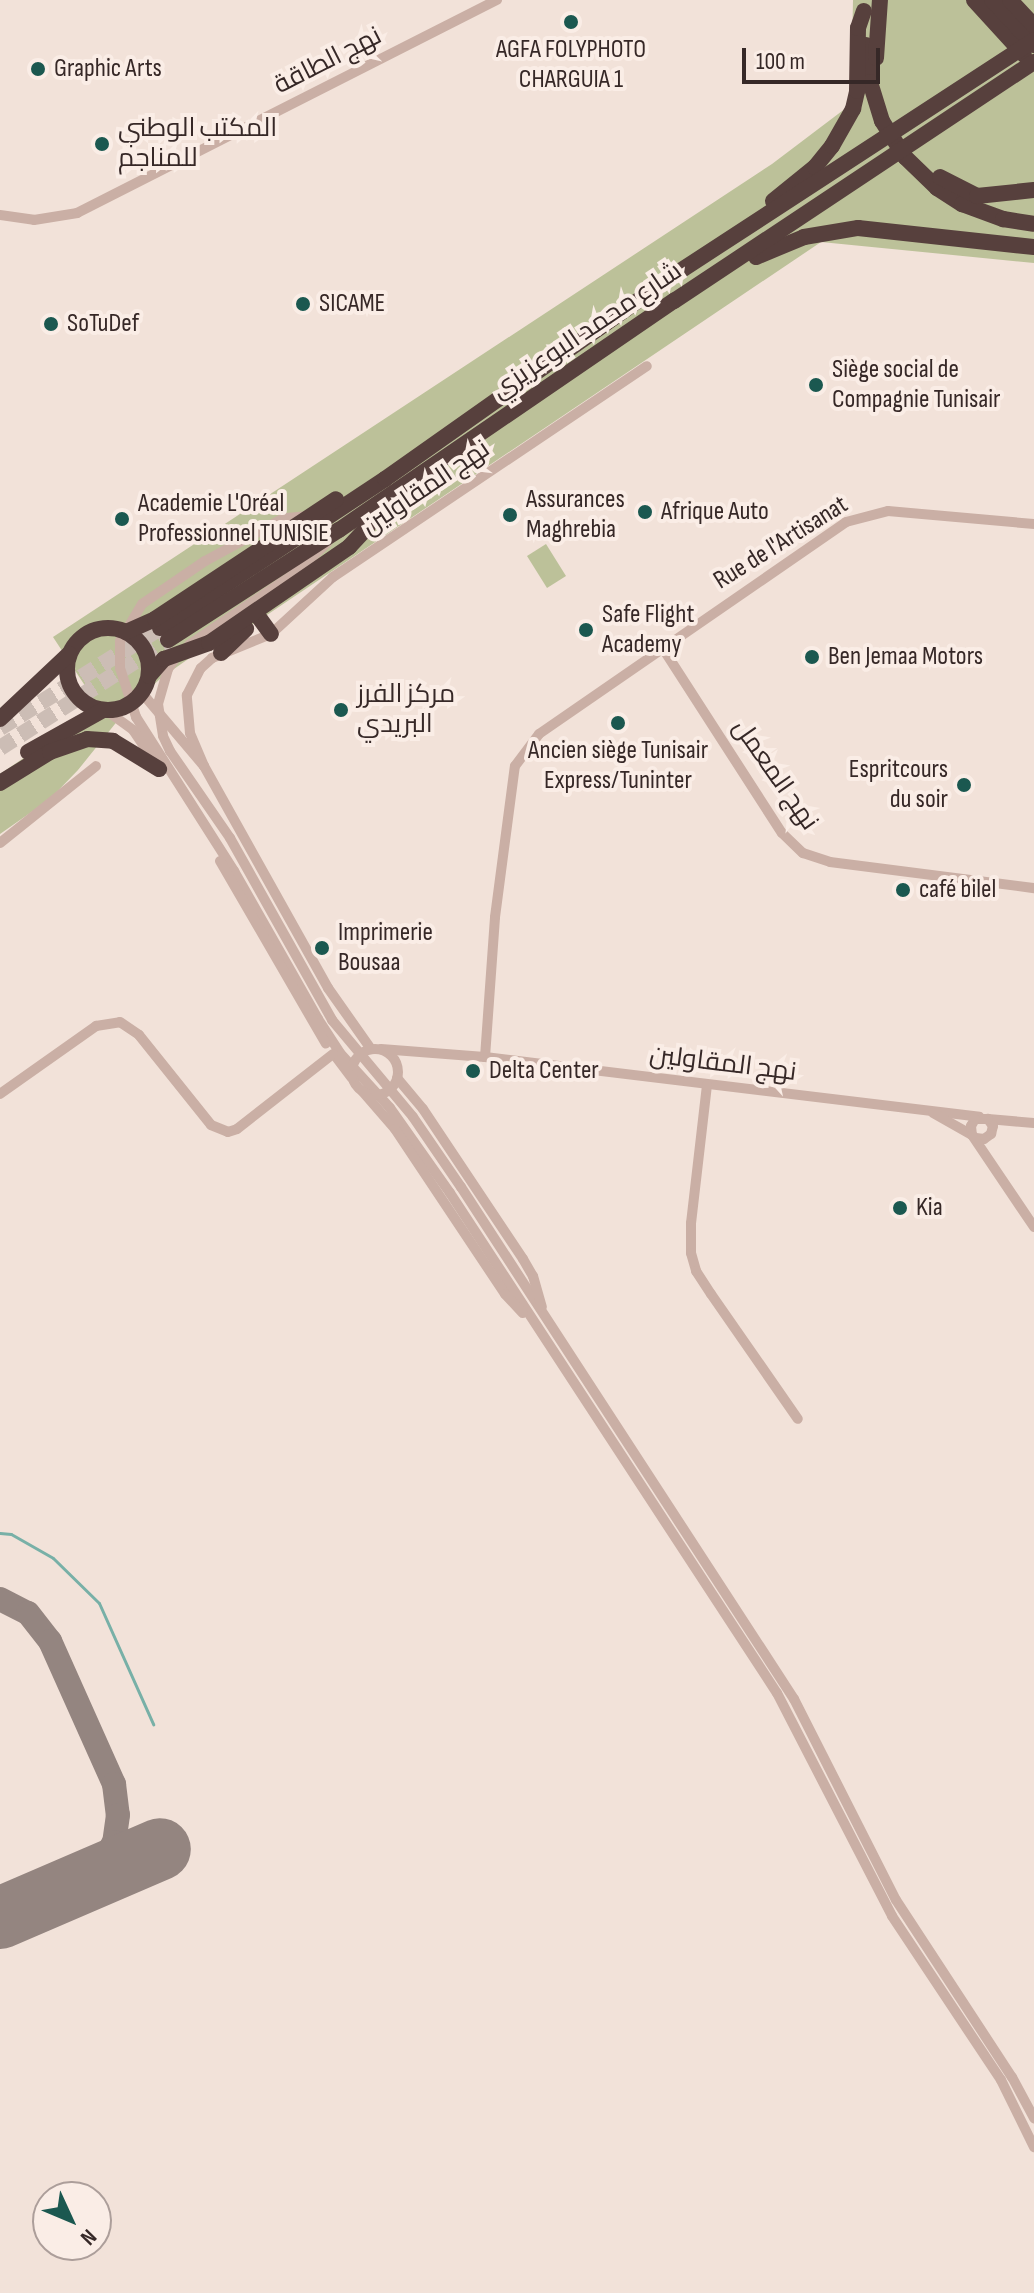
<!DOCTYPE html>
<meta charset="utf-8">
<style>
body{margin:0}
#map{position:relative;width:1034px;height:2293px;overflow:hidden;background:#f2e2d9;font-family:"Sofia Sans Condensed",Cairo,sans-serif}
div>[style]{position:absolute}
.green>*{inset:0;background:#bcc199}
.stream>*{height:3px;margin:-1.5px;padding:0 1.5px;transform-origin:1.5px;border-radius:1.5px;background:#78b0a7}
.taxiway>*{height:24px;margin:-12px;padding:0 12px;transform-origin:12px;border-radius:12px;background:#948580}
.runway>*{height:62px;margin:-31px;padding:0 31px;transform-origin:31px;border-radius:31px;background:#948580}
.highway-tunnel>*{height:16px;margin-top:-8px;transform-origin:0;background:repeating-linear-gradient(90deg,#ccbdb5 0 16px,transparent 0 24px)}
.minor>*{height:10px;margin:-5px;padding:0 5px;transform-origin:5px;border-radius:5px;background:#caafa5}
.minor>.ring{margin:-5px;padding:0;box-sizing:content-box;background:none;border:10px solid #caafa5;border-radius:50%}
.highway>*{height:16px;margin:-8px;padding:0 8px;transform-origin:8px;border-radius:8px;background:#57403d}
.highway>.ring{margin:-8px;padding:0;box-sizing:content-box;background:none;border:16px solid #57403d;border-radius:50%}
.dots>*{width:22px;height:22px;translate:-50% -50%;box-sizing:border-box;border:4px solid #faede6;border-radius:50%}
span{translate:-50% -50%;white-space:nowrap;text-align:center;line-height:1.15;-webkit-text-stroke:8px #faede6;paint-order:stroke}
.poi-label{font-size:26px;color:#362827}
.left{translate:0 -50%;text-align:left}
.right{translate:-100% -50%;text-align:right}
.street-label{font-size:26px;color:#362827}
.north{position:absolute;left:32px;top:2181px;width:80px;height:80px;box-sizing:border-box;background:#faede6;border:2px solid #ac9e9a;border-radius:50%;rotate:134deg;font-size:22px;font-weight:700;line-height:32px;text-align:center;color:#362827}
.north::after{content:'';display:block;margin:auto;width:28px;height:36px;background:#1b5850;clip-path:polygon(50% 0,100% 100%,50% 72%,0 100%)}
.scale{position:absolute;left:742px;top:48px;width:138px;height:36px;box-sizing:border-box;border:4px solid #362827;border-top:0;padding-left:10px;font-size:24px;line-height:28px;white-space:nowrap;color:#362827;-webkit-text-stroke:6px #faede6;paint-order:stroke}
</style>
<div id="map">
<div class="green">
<i style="clip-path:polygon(853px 0,1034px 0,1034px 263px,821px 242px,255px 623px,194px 655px,161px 678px,127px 709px,78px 770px,50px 799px,0 834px,0 774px,99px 707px,53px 637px,772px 164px,846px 108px,851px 95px)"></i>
<i style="clip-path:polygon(546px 544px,566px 576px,547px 588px,527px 556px)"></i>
</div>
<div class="stream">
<i style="left:0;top:1533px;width:11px;rotate:5deg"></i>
<i style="left:11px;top:1534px;width:48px;rotate:29.7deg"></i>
<i style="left:53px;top:1558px;width:64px;rotate:44.4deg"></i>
<i style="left:99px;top:1603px;width:133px;rotate:65.9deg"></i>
</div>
<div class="taxiway">
<i style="left:0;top:1599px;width:31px;rotate:27deg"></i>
<i style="left:28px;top:1613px;width:36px;rotate:52deg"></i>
<i style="left:50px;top:1641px;width:157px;rotate:65.9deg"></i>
<i style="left:114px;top:1784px;width:31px;rotate:83deg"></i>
<i style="left:118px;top:1815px;width:27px;rotate:98deg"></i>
<i style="left:114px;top:1842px;width:32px;rotate:120deg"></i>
<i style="left:98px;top:1870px;width:33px;rotate:147deg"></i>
</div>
<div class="runway">
<i style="left:0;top:1918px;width:174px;rotate:-23.3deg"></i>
</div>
<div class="highway-tunnel">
<i style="left:0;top:728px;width:189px;rotate:-32deg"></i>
<i style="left:0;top:748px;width:200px;rotate:-32.7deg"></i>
</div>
<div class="minor">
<i style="left:0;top:215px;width:34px;rotate:8deg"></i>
<i style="left:34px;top:220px;width:44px;rotate:-9.2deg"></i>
<i style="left:77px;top:213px;width:471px;rotate:-26.9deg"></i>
<i style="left:309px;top:516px;width:25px;rotate:175deg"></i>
<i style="left:284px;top:518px;width:90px;rotate:151.4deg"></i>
<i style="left:205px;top:561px;width:76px;rotate:145.7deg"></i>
<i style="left:142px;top:604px;width:43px;rotate:120.7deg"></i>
<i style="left:120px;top:641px;width:27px;rotate:90deg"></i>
<i style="left:120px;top:668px;width:52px;rotate:71.9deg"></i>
<i style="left:136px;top:717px;width:183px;rotate:57.5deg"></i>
<i style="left:234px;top:871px;width:170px;rotate:60.4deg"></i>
<i style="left:318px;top:1019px;width:40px;rotate:57.1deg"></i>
<i style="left:340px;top:1053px;width:74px;rotate:47.7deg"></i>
<i style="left:390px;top:1108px;width:104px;rotate:54.8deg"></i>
<i style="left:450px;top:1193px;width:597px;rotate:56.82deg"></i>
<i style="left:777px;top:1693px;width:251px;rotate:62.7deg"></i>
<i style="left:892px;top:1916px;width:197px;rotate:56.4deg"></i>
<i style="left:1001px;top:2080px;width:75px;rotate:63.8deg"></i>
<i style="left:189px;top:645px;width:127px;rotate:-34.1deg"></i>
<i style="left:294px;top:574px;width:45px;rotate:-43.2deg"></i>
<i style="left:662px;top:647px;width:221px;rotate:57.2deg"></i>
<i style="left:782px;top:833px;width:29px;rotate:44deg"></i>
<i style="left:803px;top:853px;width:28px;rotate:18deg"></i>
<i style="left:830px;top:862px;width:206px;rotate:7.3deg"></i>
<i style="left:177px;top:656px;width:16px;rotate:125deg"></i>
<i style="left:168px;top:669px;width:36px;rotate:106deg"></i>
<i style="left:158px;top:704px;width:32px;rotate:81deg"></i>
<i style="left:163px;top:736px;width:17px;rotate:65deg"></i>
<i style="left:170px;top:751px;width:106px;rotate:55.4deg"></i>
<i style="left:230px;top:838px;width:209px;rotate:60.7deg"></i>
<i style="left:332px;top:1020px;width:126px;rotate:50.1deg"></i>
<i style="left:413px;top:1117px;width:85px;rotate:55.6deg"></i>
<i style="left:461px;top:1187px;width:611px;rotate:56.96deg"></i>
<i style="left:794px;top:1699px;width:225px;rotate:63.1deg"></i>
<i style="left:896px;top:1900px;width:212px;rotate:56.8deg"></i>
<i style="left:1012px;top:2077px;width:47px;rotate:61.8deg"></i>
<i style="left:142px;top:693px;width:96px;rotate:49.7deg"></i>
<i style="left:204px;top:766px;width:254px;rotate:60.8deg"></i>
<i style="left:328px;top:988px;width:75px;rotate:54.8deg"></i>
<i style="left:107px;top:711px;width:32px;rotate:36deg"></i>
<i style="left:133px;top:730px;width:41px;rotate:55.9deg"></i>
<i style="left:204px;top:766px;width:36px;rotate:-113deg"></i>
<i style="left:190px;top:733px;width:38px;rotate:-95deg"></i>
<i style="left:187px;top:695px;width:30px;rotate:-63deg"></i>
<i style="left:201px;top:668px;width:15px;rotate:-42deg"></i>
<i style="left:212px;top:658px;width:64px;rotate:-22.1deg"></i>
<i style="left:271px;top:634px;width:84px;rotate:-42.6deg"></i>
<i style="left:333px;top:577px;width:378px;rotate:-33.9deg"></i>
<i style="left:0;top:843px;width:123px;rotate:-38.7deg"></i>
<i style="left:220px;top:861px;width:211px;rotate:59.9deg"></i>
<i style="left:381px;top:1049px;width:104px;rotate:4.4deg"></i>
<i style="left:485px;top:1057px;width:498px;rotate:6.9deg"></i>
<i class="ring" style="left:352px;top:1049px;width:36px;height:36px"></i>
<i style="left:336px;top:1057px;width:26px;rotate:53deg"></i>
<i style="left:485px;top:1057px;width:140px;rotate:-85.9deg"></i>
<i style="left:495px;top:917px;width:152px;rotate:-82.5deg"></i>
<i style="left:515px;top:766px;width:40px;rotate:-53deg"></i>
<i style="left:539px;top:734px;width:373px;rotate:-34.6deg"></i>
<i style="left:846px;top:522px;width:43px;rotate:-14.7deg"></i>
<i style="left:888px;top:511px;width:147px;rotate:5.1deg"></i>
<i style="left:397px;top:1078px;width:40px;rotate:50deg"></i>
<i style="left:423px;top:1109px;width:180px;rotate:56.3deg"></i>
<i style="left:523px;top:1259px;width:20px;rotate:60deg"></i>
<i style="left:533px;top:1276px;width:32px;rotate:74deg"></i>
<i style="left:707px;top:1085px;width:139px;rotate:96.6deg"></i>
<i style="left:691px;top:1223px;width:30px;rotate:90deg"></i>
<i style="left:691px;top:1253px;width:19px;rotate:74deg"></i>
<i style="left:696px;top:1271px;width:27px;rotate:57deg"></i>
<i style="left:711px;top:1294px;width:152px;rotate:55.2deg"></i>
<i style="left:363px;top:1092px;width:49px;rotate:49.1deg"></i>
<i style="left:395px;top:1129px;width:198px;rotate:56.3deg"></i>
<i style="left:505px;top:1294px;width:26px;rotate:47deg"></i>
<i style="left:0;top:1094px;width:118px;rotate:-35.3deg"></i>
<i style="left:96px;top:1026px;width:24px;rotate:-9deg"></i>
<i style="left:120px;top:1022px;width:23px;rotate:34deg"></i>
<i style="left:139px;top:1035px;width:115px;rotate:51.3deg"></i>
<i style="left:211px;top:1125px;width:18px;rotate:22deg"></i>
<i style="left:228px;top:1132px;width:9px;rotate:-18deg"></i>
<i style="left:237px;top:1129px;width:122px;rotate:-38deg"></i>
<i style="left:933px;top:1113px;width:45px;rotate:29.4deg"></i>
<i style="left:988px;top:1119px;width:46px;rotate:5deg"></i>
<i style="left:976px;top:1138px;width:8px;rotate:7deg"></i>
<i style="left:984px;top:1139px;width:9px;rotate:-36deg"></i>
<i style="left:991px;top:1134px;width:8px;rotate:-76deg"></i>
<i style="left:993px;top:1126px;width:9px;rotate:-126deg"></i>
<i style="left:988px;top:1119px;width:13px;rotate:180deg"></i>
<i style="left:975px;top:1119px;width:8px;rotate:120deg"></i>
<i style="left:971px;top:1126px;width:9px;rotate:84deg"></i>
<i style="left:972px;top:1135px;width:111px;rotate:56deg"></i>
</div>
<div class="highway">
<i style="left:974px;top:0;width:74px;rotate:47.7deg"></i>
<i style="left:992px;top:0;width:62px;rotate:47deg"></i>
<i style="left:1010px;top:0;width:35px;rotate:47deg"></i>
<i style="left:866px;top:45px;width:37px;rotate:84deg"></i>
<i style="left:870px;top:82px;width:41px;rotate:72.9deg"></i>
<i style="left:882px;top:121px;width:43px;rotate:57.4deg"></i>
<i style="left:905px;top:157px;width:45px;rotate:44.1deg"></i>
<i style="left:937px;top:188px;width:30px;rotate:33deg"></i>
<i style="left:962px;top:204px;width:44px;rotate:20.1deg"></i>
<i style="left:1003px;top:219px;width:31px;rotate:9deg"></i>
<i style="left:876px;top:58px;width:58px;rotate:-86.1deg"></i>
<i style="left:940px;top:177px;width:42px;rotate:27.2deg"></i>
<i style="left:977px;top:196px;width:57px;rotate:-6deg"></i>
<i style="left:773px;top:201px;width:54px;rotate:-39deg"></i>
<i style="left:815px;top:167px;width:27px;rotate:-51deg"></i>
<i style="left:832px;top:146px;width:43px;rotate:-60.4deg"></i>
<i style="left:853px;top:109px;width:18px;rotate:-77deg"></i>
<i style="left:857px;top:91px;width:63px;rotate:-89.1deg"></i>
<i style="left:858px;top:28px;width:18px;rotate:-71deg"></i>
<i style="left:756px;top:257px;width:52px;rotate:-22.6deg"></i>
<i style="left:804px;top:237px;width:55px;rotate:-9.5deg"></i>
<i style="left:858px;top:228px;width:177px;rotate:6.2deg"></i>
<i style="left:255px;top:612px;width:27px;rotate:54deg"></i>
<i class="ring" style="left:67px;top:628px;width:66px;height:66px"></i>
<i style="left:160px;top:628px;width:270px;rotate:-33.5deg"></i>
<i style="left:385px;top:479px;width:354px;rotate:-35.2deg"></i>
<i style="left:674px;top:275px;width:430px;rotate:-33.1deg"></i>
<i style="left:126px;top:632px;width:32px;rotate:-24deg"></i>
<i style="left:155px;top:619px;width:217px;rotate:-33.5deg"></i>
<i style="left:168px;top:640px;width:203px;rotate:-32.8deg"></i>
<i style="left:339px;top:530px;width:406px;rotate:-34.4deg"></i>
<i style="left:674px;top:301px;width:432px;rotate:-33.6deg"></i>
<i style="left:221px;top:653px;width:35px;rotate:-44deg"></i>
<i style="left:149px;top:676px;width:23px;rotate:-49deg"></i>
<i style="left:164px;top:659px;width:48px;rotate:-19.6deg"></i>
<i style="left:209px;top:643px;width:170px;rotate:-34.4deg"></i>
<i style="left:349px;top:547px;width:26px;rotate:-47deg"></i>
<i style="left:367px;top:528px;width:26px;rotate:-65deg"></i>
<i style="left:0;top:719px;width:95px;rotate:-43.3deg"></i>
<i style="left:28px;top:752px;width:86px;rotate:-29.2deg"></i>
<i style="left:0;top:783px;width:59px;rotate:-31.8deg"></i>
<i style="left:50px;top:752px;width:39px;rotate:-19deg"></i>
<i style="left:87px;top:739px;width:26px;rotate:4deg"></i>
<i style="left:113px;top:741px;width:54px;rotate:31.3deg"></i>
</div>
<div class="dots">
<i style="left:571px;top:22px;background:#1b5850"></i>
<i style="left:38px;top:69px;background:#1b5850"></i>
<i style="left:102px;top:144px;background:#1b5850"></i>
<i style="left:303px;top:304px;background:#1b5850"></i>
<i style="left:51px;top:324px;background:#1b5850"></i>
<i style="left:816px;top:385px;background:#1b5850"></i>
<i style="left:645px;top:512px;background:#1b5850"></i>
<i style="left:510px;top:515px;background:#1b5850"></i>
<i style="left:122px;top:519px;background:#1b5850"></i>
<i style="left:586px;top:630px;background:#1b5850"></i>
<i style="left:812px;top:657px;background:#1b5850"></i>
<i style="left:341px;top:710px;background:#1b5850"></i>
<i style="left:618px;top:723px;background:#1b5850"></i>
<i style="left:964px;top:785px;background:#1b5850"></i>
<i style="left:903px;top:890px;background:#1b5850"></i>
<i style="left:322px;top:948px;background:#1b5850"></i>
<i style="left:473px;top:1071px;background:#1b5850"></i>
<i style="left:900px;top:1208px;background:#1b5850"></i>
</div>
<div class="poi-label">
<span style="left:571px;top:65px">AGFA FOLYPHOTO<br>CHARGUIA 1</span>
<span class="left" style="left:54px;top:69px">Graphic Arts</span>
<span class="left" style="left:118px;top:144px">المكتب الوطني<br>للمناجم</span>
<span class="left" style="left:319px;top:304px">SICAME</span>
<span class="left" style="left:67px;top:324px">SoTuDef</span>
<span class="left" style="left:832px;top:385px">Siège social de<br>Compagnie Tunisair</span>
<span class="left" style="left:526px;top:515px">Assurances<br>Maghrebia</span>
<span class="left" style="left:138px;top:519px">Academie L'Oréal<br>Professionnel TUNISIE</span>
<span class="left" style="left:661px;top:512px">Afrique Auto</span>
<span class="left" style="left:602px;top:630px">Safe Flight<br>Academy</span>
<span class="left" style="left:828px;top:657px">Ben Jemaa Motors</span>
<span class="left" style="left:357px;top:710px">مركز الفرز<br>البريدي</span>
<span style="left:618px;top:766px">Ancien siège Tunisair<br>Express/Tuninter</span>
<span class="right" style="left:948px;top:785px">Espritcours<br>du soir</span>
<span class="left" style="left:919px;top:890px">café bilel</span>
<span class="left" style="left:338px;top:948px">Imprimerie<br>Bousaa</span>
<span class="left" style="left:489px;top:1071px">Delta Center</span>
<span class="left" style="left:916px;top:1208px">Kia</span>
</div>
<div class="street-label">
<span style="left:328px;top:61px;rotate:-27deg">نهج الطاقة</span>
<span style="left:587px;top:331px;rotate:-34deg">شارع محمد البوعزيزي</span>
<span style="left:426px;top:488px;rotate:-34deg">نهج المقاولين</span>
<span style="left:781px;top:543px;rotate:-32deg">Rue de l'Artisanat</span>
<span style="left:775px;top:775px;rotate:55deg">نهج المعمل</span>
<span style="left:723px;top:1064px;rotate:7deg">نهج المقاولين</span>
</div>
<div class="north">N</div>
<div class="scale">100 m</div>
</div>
